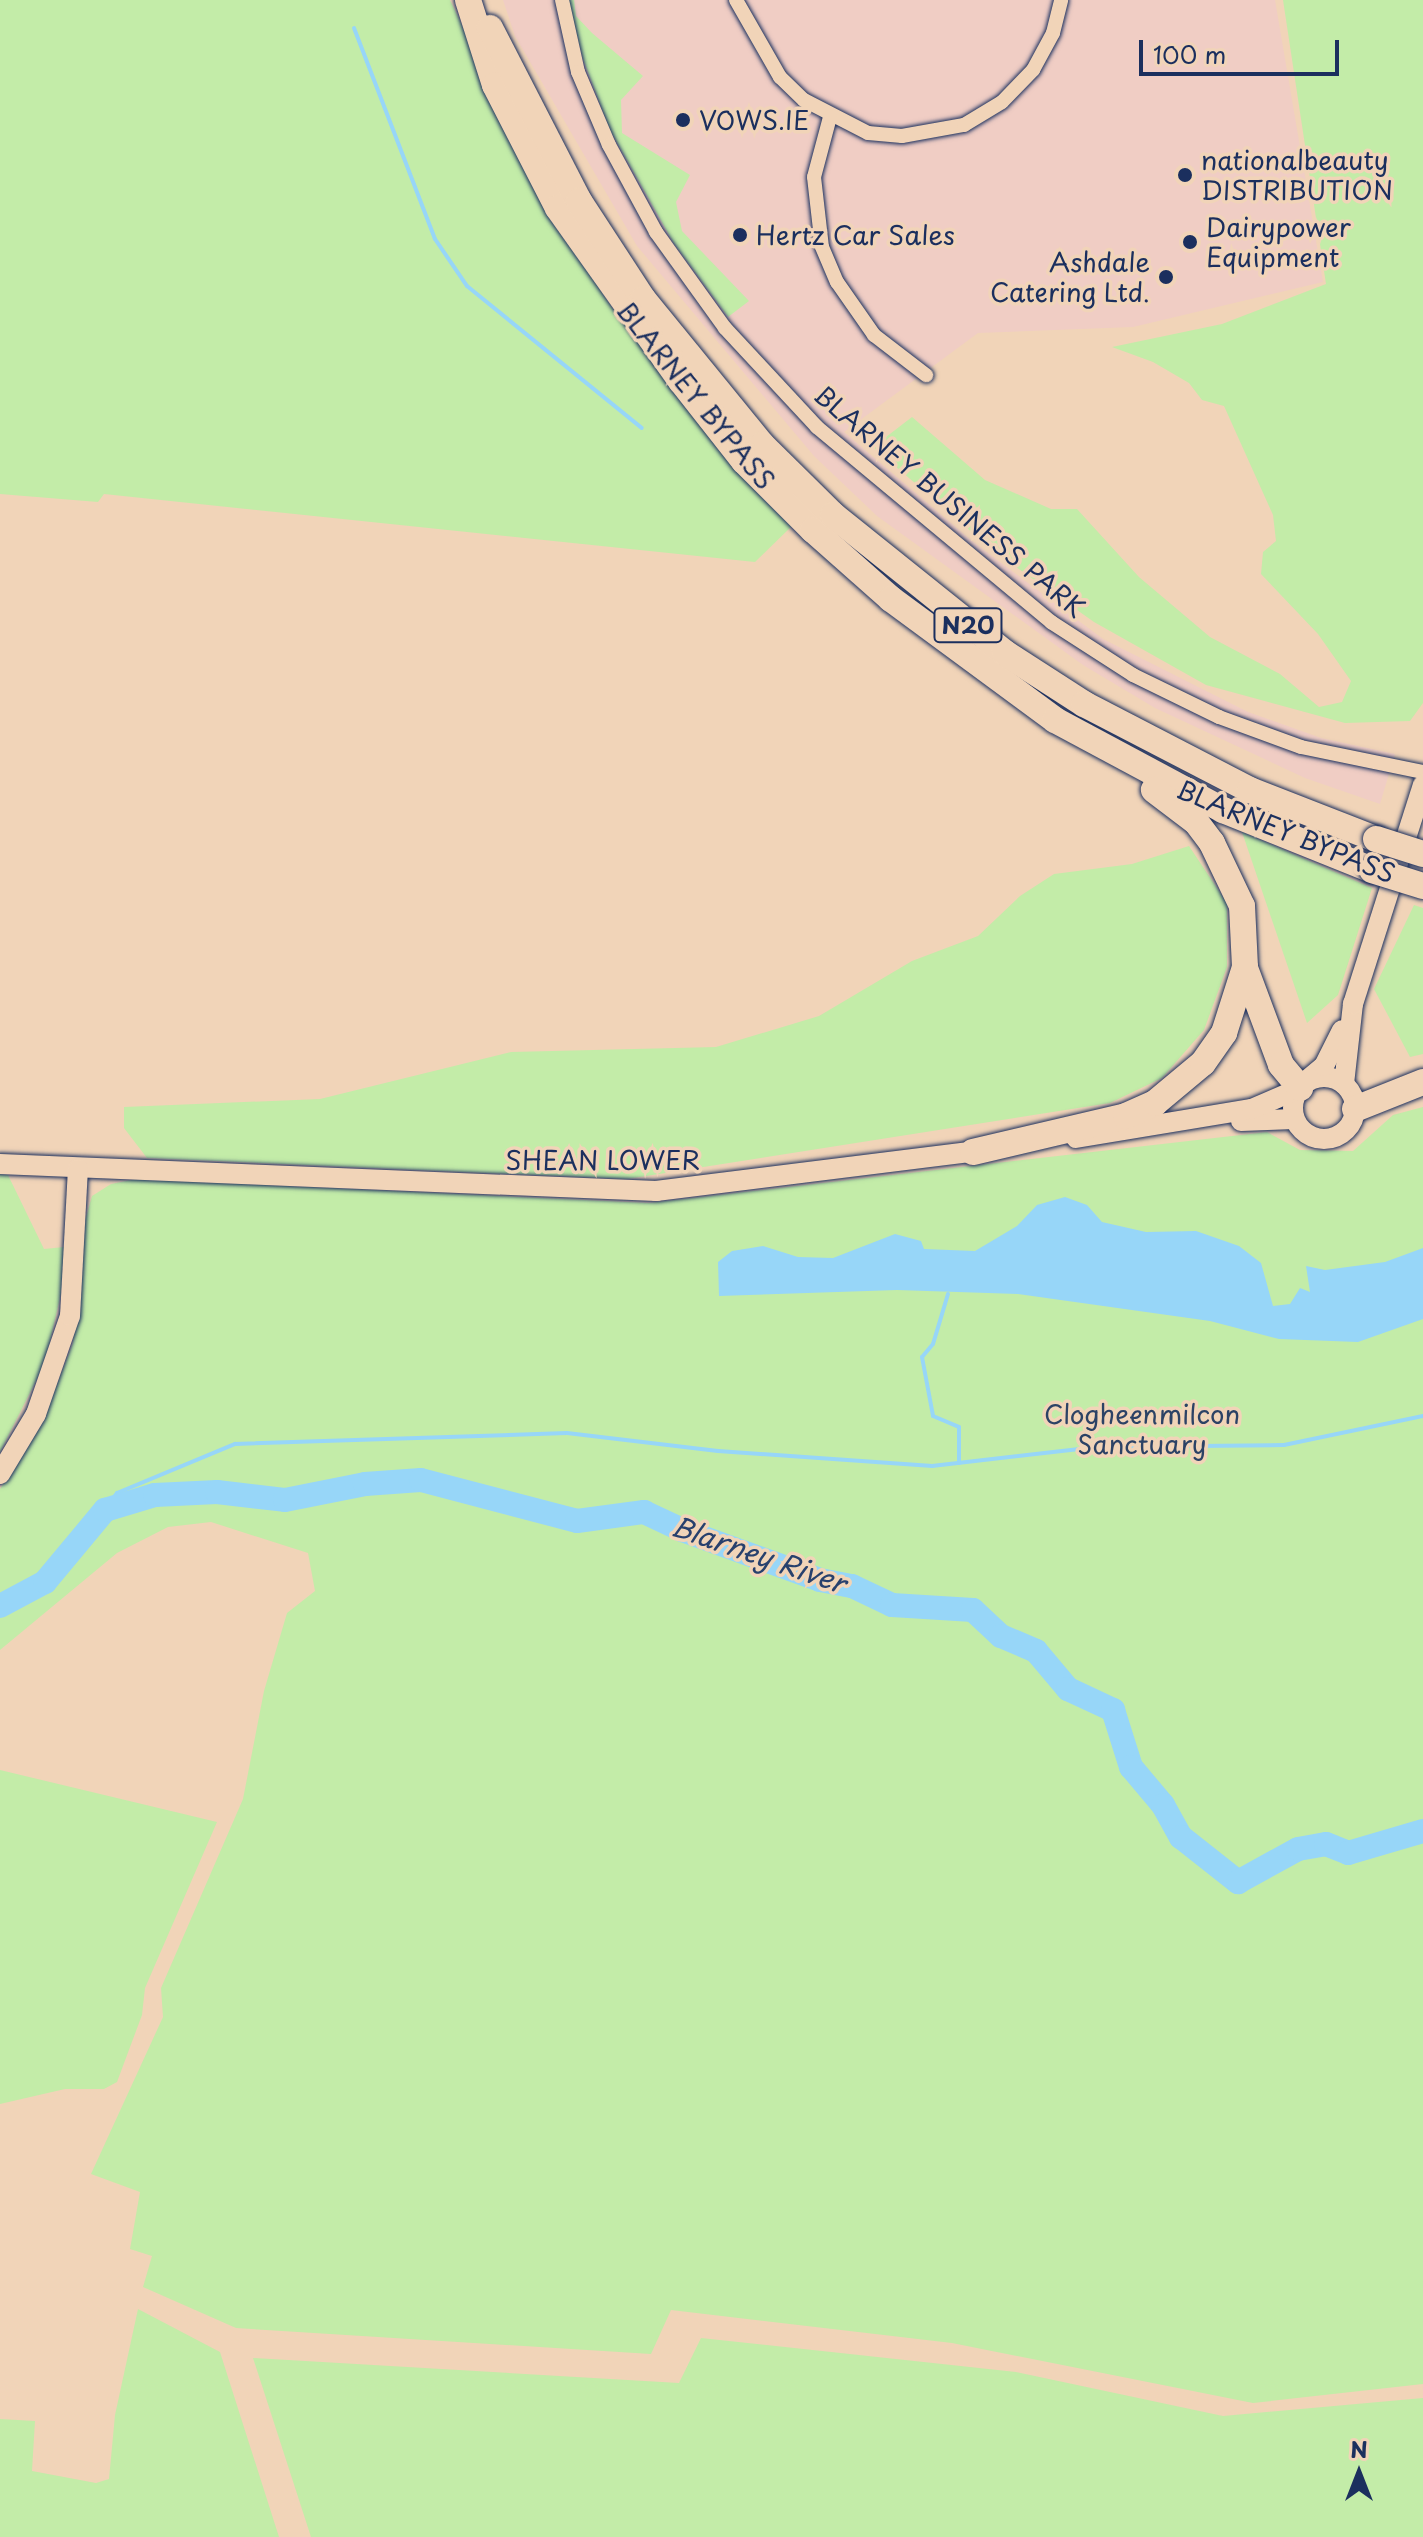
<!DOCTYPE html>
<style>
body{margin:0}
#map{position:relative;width:1423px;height:2537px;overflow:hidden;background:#f1d4b8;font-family:"Playpen Sans",sans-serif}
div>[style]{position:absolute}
.built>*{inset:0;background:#f0cdc4}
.green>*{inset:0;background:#c3eca8}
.water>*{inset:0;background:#97d6f8}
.stream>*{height:4px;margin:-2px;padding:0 2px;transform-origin:2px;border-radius:2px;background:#97d6f8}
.river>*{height:24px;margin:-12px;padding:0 12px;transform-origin:12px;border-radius:12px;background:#97d6f8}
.roads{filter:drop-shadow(0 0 2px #1b2f5e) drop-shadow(0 0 2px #1b2f5e)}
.street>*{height:14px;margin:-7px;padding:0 7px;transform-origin:7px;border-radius:7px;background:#f1d4b8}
.secondary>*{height:20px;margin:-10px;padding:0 10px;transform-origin:10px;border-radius:10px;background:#f1d4b8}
.secondary>.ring{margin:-10px;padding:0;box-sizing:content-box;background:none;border:20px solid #f1d4b8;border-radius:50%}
.highway>*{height:26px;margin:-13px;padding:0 13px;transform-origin:13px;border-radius:13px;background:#f1d4b8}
.bridges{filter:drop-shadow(0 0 2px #1b2f5e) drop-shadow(0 0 2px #1b2f5e)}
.highway-bridge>*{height:26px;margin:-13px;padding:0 13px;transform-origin:13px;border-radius:13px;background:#f1d4b8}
.dots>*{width:22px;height:22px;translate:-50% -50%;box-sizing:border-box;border:4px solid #f1d4b8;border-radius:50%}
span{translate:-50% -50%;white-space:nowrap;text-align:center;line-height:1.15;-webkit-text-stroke:7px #f1d4b8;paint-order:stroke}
.shield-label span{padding:2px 6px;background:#f1d4b8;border:2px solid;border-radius:6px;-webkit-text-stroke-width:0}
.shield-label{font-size:24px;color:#1b2f5e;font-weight:700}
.poi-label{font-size:26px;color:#1b2f5e}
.left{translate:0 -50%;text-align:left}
.right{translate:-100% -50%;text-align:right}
.street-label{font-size:26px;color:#1b2f5e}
.park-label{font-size:26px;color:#2c4265}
.water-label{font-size:28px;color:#27406d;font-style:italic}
.north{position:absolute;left:1319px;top:2433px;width:80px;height:80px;-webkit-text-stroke:6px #f1d4b8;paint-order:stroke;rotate:0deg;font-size:22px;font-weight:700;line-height:32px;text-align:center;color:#1b2f5e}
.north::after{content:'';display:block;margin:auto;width:28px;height:36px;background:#1b2f5e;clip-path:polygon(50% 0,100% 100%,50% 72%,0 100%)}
.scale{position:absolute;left:1139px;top:40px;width:200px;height:36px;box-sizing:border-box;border:4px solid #1b2f5e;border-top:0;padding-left:10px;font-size:24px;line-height:28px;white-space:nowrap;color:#1b2f5e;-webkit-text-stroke:6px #f1d4b8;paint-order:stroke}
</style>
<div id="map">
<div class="built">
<i style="clip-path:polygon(503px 0,1275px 0,1323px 282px,1133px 327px,978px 333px,844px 432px,972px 541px,1103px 639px,1248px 712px,1321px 738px,1395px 754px,1380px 804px,1305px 778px,1155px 708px,1083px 665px,877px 516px,814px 456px,637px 246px,515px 36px)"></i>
</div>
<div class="green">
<i style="clip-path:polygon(0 0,450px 0,552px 214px,608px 302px,678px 394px,794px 524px,755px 562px,104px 494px,98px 502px,0 494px)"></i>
<i style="clip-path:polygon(568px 0,574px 0,576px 16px,592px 33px,643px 76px,621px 100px,622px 133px,690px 175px,676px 202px,682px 231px,749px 301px,728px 317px,673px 242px,610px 130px,583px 59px)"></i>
<i style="clip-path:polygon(1283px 0,1423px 0,1423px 703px,1410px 721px,1345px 723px,1206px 685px,1094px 622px,996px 553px,873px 447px,912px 417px,985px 480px,1051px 509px,1077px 509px,1139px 577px,1210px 637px,1280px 674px,1319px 707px,1342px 702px,1351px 681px,1318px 634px,1261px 574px,1263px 552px,1276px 541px,1273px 515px,1224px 406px,1202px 400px,1189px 383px,1153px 362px,1112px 347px,1222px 324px,1326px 284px)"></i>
<i style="clip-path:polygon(1242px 832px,1372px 888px,1338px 995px,1307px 1023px)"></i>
<i style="clip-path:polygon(1189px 846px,1227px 903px,1227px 967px,1204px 1030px,1162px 1078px,1110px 1103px,627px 1179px,147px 1158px,124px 1128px,124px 1107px,320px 1099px,511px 1052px,716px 1047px,819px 1016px,912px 961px,978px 936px,1020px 896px,1054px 874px,1132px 864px)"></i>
<i style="clip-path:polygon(1414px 905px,1423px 908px,1423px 1054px,1410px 1057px,1374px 989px)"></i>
<i style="clip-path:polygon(1423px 1107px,1423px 2384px,1253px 2403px,952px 2343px,671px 2310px,651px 2354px,236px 2328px,143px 2287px,152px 2256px,130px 2249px,140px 2192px,91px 2174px,163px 2017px,161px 1988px,243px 1799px,264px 1691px,287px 1613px,315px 1591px,308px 1553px,211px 1522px,168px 1527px,117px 1553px,0 1650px,0 1489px,42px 1423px,73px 1343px,84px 1224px,92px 1196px,111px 1184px,136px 1179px,649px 1203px,1267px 1132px,1300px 1150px,1353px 1151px,1393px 1115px)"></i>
<i style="clip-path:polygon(0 1174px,8px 1175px,44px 1249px,64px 1247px,65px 1276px,45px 1363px,0 1452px)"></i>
<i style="clip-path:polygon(0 1770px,217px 1822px,145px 1988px,142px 2015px,117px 2082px,104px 2089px,65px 2089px,0 2104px)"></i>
<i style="clip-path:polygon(138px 2309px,220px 2352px,279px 2537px,0 2537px,0 2419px,35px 2421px,32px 2471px,96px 2483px,109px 2479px,115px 2415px)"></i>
<i style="clip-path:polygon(701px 2338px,1016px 2372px,1223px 2416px,1423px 2398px,1423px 2537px,311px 2537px,253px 2358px,679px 2383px)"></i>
</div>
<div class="water">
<i style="clip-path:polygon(1065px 1197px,1087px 1205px,1102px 1222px,1146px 1232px,1196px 1231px,1239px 1246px,1261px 1263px,1273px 1306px,1290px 1304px,1300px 1288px,1310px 1292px,1306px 1266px,1325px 1270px,1385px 1262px,1423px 1248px,1423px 1319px,1358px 1342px,1279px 1339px,1210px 1321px,1018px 1294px,897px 1290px,719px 1296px,718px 1262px,732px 1251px,763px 1246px,798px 1257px,833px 1258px,895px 1234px,921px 1241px,924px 1249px,975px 1251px,1017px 1226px,1037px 1205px)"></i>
</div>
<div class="stream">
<i style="left:354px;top:28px;width:226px;rotate:69deg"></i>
<i style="left:435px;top:239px;width:57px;rotate:55.8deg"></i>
<i style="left:467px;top:286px;width:225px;rotate:39.1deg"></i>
<i style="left:948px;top:1294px;width:52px;rotate:106.7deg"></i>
<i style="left:933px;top:1344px;width:17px;rotate:130deg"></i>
<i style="left:922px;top:1357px;width:60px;rotate:79.4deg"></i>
<i style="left:933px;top:1416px;width:28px;rotate:23deg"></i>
<i style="left:959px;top:1427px;width:36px;rotate:90deg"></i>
<i style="left:105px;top:1510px;width:21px;rotate:-55deg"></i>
<i style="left:117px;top:1493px;width:128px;rotate:-22.6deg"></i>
<i style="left:235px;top:1444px;width:332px;rotate:-1.9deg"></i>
<i style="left:567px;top:1433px;width:152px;rotate:6.8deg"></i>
<i style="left:718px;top:1451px;width:215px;rotate:4deg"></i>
<i style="left:932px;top:1466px;width:166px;rotate:-6.6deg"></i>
<i style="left:1097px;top:1447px;width:187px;rotate:-0.6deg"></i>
<i style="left:1284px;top:1445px;width:142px;rotate:-11.8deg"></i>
</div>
<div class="river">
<i style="left:0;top:1606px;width:51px;rotate:-28.1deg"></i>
<i style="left:45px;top:1582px;width:94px;rotate:-50.2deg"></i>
<i style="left:105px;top:1510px;width:52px;rotate:-16.7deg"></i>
<i style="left:155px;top:1495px;width:62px;rotate:-2.8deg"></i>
<i style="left:217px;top:1492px;width:68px;rotate:6.7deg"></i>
<i style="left:285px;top:1500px;width:82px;rotate:-11.3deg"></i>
<i style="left:365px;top:1484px;width:56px;rotate:-4.1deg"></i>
<i style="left:421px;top:1480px;width:161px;rotate:14.7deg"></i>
<i style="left:577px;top:1521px;width:68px;rotate:-7.7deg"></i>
<i style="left:644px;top:1512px;width:42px;rotate:25.3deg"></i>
<i style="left:682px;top:1530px;width:147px;rotate:19.9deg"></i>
<i style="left:820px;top:1580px;width:33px;rotate:11deg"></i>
<i style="left:852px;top:1586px;width:44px;rotate:25.4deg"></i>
<i style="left:892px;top:1605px;width:81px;rotate:3.5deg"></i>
<i style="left:973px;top:1610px;width:38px;rotate:43deg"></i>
<i style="left:1001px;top:1636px;width:38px;rotate:23deg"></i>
<i style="left:1036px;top:1651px;width:50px;rotate:49.9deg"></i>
<i style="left:1068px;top:1689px;width:50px;rotate:25deg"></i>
<i style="left:1113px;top:1710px;width:60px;rotate:72.5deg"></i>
<i style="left:1131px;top:1767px;width:50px;rotate:49.9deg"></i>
<i style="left:1163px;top:1805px;width:37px;rotate:61deg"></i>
<i style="left:1181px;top:1837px;width:73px;rotate:38.3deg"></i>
<i style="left:1238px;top:1882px;width:68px;rotate:-28.8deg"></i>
<i style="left:1298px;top:1849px;width:28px;rotate:-10deg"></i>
<i style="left:1326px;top:1844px;width:24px;rotate:22deg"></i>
<i style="left:1348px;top:1853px;width:78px;rotate:-16.3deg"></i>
</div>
<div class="roads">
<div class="street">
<i style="left:562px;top:0;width:74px;rotate:77.5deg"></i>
<i style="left:578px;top:72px;width:79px;rotate:67deg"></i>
<i style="left:609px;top:145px;width:99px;rotate:61.6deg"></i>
<i style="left:656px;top:232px;width:118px;rotate:54.3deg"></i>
<i style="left:725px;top:328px;width:135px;rotate:47.1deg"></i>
<i style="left:817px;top:427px;width:305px;rotate:39.8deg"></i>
<i style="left:1051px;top:622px;width:98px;rotate:32.9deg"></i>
<i style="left:1133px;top:675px;width:96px;rotate:26deg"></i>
<i style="left:1219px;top:717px;width:87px;rotate:20.1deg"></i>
<i style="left:1301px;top:747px;width:125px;rotate:11.6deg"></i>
<i style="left:736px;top:0;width:89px;rotate:60.3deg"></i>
<i style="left:780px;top:77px;width:33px;rotate:44deg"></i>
<i style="left:804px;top:100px;width:72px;rotate:27.3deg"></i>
<i style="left:868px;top:133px;width:34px;rotate:5deg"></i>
<i style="left:902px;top:136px;width:63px;rotate:-10.1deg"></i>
<i style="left:964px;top:125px;width:44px;rotate:-31.2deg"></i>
<i style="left:1002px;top:102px;width:45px;rotate:-45.9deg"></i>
<i style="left:1033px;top:70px;width:42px;rotate:-61.6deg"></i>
<i style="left:1053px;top:33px;width:34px;rotate:-76deg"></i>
<i style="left:830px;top:117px;width:62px;rotate:104.9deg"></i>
<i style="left:814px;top:177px;width:70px;rotate:83.5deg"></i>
<i style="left:822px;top:247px;width:38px;rotate:67deg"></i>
<i style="left:837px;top:282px;width:65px;rotate:55.1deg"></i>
<i style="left:874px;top:335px;width:66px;rotate:37.6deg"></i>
</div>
<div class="secondary">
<i class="ring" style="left:1293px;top:1077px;width:42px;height:42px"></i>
<i style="left:1306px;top:1081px;width:23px;rotate:-40deg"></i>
<i style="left:1324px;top:1066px;width:40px;rotate:-63.4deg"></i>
<i style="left:1344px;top:1084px;width:81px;rotate:-83.6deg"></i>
<i style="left:1353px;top:1004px;width:230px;rotate:-72.3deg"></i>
<i style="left:1241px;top:1121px;width:53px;rotate:-2.2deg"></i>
<i style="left:1076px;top:1138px;width:178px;rotate:-9.4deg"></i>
<i style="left:1252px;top:1109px;width:50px;rotate:-23.5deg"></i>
<i style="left:0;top:1164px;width:657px;rotate:2.36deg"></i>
<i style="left:656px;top:1191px;width:332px;rotate:-7.1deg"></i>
<i style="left:0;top:1474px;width:70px;rotate:-59deg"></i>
<i style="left:36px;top:1414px;width:104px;rotate:-70.9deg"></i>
<i style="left:70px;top:1316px;width:147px;rotate:-86.9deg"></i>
</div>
<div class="highway">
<i style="left:468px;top:0;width:89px;rotate:72.4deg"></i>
<i style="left:495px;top:85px;width:138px;rotate:62.9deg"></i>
<i style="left:558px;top:208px;width:212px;rotate:54.6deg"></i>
<i style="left:681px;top:381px;width:102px;rotate:51.8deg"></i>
<i style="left:744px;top:461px;width:98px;rotate:45deg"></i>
<i style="left:813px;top:530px;width:104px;rotate:41.5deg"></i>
<i style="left:891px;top:599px;width:204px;rotate:36.4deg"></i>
<i style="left:1055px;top:720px;width:191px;rotate:28.2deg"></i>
<i style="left:1223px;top:810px;width:161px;rotate:21.9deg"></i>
<i style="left:490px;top:28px;width:195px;rotate:62.8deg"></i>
<i style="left:579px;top:201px;width:117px;rotate:56.9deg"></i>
<i style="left:643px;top:299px;width:188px;rotate:50.8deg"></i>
<i style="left:762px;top:445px;width:100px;rotate:44.6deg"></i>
<i style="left:833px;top:515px;width:221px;rotate:38.7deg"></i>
<i style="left:1005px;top:653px;width:94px;rotate:32.8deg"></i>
<i style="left:1084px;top:704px;width:187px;rotate:27.4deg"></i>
<i style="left:1250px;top:790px;width:135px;rotate:21.3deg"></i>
<i style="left:1245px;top:968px;width:103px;rotate:69.6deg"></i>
<i style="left:1281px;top:1065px;width:30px;rotate:50deg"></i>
<i style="left:1355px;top:1109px;width:73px;rotate:-21.7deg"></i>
<i style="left:973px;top:1152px;width:157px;rotate:-13.2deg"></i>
<i style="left:1126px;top:1116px;width:32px;rotate:-24deg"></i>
<i style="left:1155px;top:1103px;width:62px;rotate:-39.8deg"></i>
<i style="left:1203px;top:1063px;width:37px;rotate:-55deg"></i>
<i style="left:1224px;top:1033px;width:69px;rotate:-72.3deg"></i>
<i style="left:1245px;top:967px;width:61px;rotate:-92.8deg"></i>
<i style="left:1242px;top:906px;width:70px;rotate:-115.5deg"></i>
<i style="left:1212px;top:843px;width:26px;rotate:-127deg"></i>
<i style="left:1196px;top:822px;width:53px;rotate:-142.7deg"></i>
</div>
</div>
<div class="bridges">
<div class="highway-bridge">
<i style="left:1376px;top:839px;width:49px;rotate:17.7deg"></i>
<i style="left:1372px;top:870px;width:53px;rotate:17.4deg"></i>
</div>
</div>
<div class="dots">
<i style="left:683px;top:120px;background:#1b2f5e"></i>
<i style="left:1185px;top:175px;background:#1b2f5e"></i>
<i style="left:740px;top:235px;background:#1b2f5e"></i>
<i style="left:1190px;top:242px;background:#1b2f5e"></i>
<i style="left:1166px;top:277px;background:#1b2f5e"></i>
</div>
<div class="shield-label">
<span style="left:968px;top:625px">N20</span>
</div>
<div class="poi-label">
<span class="left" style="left:699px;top:120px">VOWS.IE</span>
<span class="left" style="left:1201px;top:175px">nationalbeauty<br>DISTRIBUTION</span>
<span class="left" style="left:1206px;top:242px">Dairypower<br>Equipment</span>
<span class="left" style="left:756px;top:235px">Hertz Car Sales</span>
<span class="right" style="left:1150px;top:277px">Ashdale<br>Catering Ltd.</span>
</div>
<div class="street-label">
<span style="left:696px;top:395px;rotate:51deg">BLARNEY BYPASS</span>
<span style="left:950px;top:501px;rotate:40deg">BLARNEY BUSINESS PARK</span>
<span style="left:1286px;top:831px;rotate:22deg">BLARNEY BYPASS</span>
<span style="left:603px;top:1160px">SHEAN LOWER</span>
</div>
<div class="park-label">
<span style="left:1142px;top:1429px">Clogheenmilcon<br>Sanctuary</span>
</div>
<div class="water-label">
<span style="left:759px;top:1554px;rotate:19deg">Blarney River</span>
</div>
<div class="north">N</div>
<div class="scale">100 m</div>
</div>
